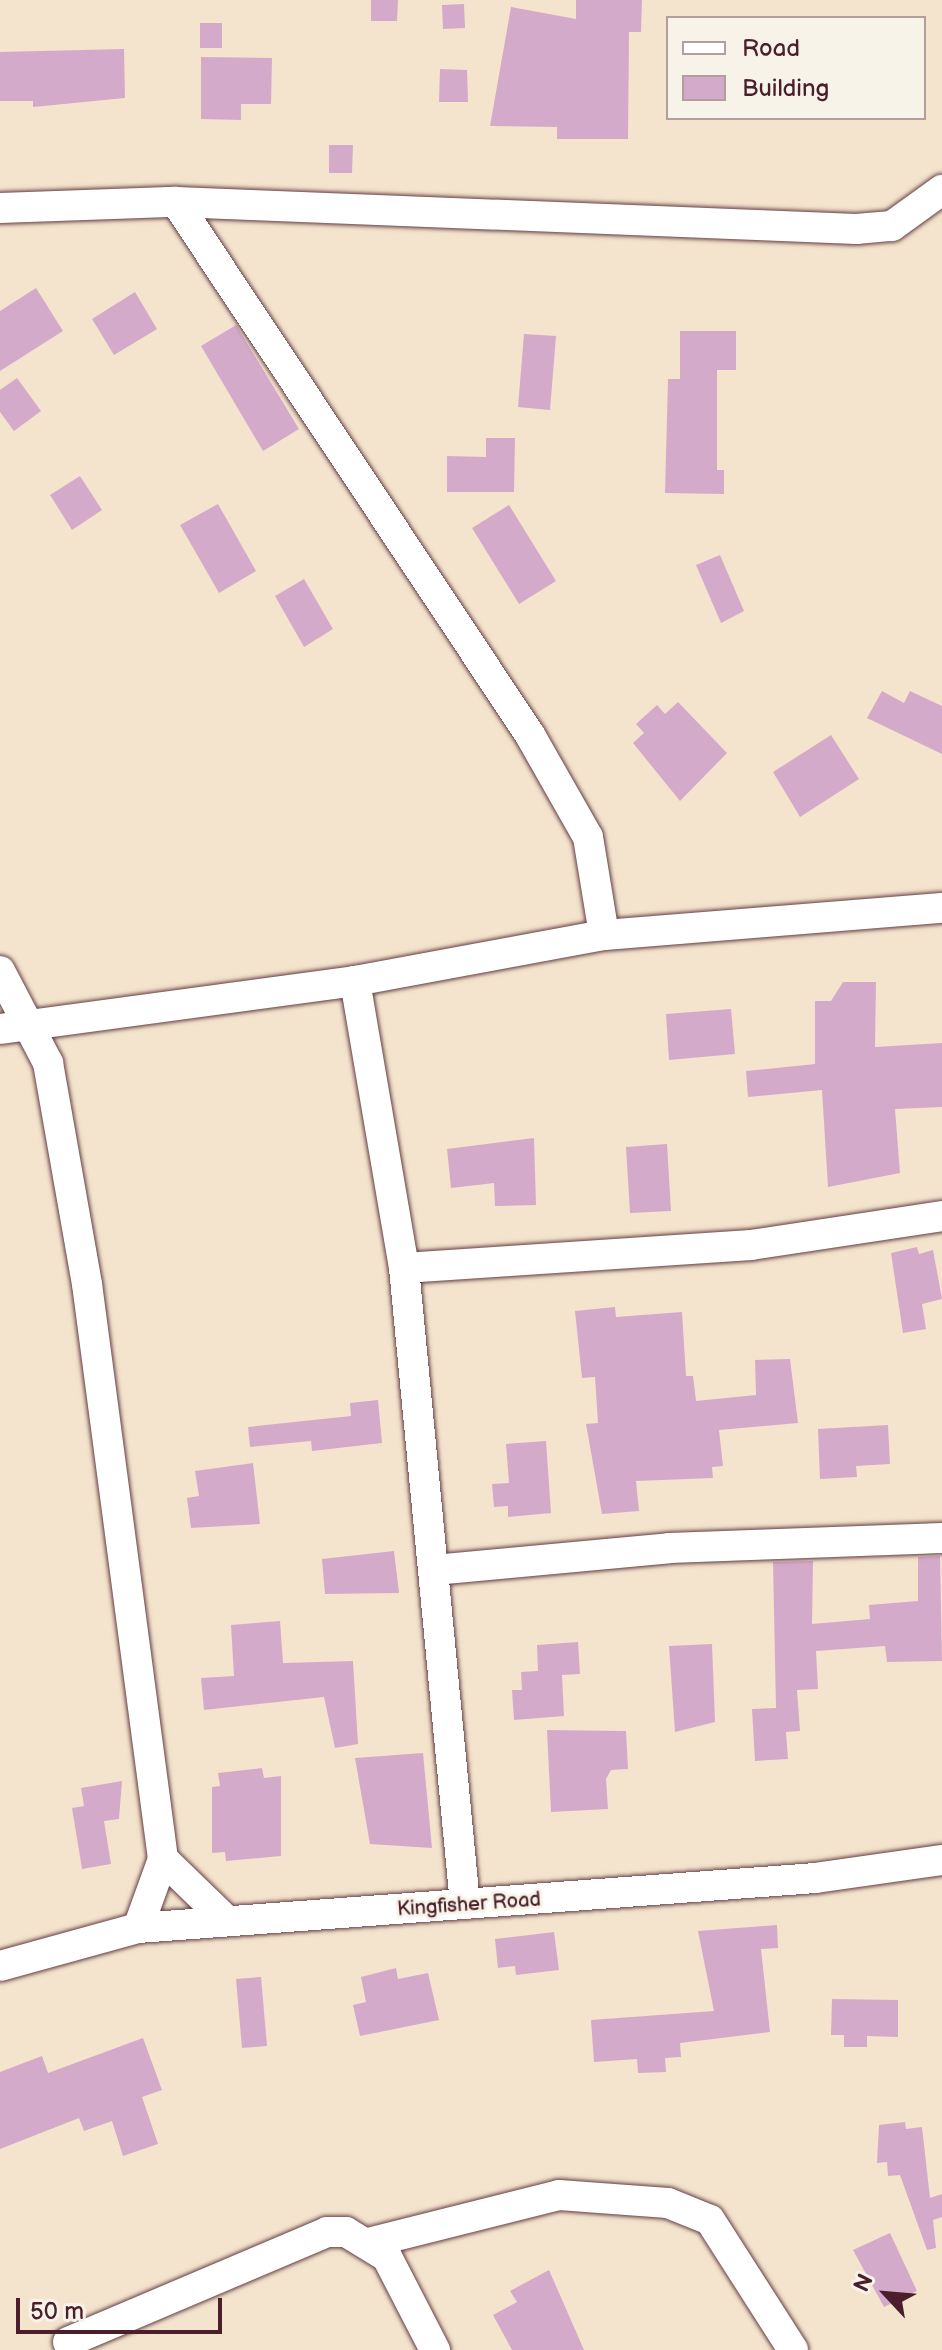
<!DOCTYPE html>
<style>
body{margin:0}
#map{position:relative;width:942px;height:2350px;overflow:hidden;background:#f4e4cd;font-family:"Balsamiq Sans",sans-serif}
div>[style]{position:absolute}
.building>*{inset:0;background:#d4aacb}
.roads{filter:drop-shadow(0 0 2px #643d43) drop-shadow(0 0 2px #643d43)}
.minor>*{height:30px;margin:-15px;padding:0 15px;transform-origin:15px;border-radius:15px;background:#fff}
span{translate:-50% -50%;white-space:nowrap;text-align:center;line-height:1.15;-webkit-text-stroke:6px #f7f3e8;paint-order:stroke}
.street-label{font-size:20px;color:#4a1f2b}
.legend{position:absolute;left:666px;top:16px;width:260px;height:104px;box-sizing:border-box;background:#f7f3e8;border:2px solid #b29e9c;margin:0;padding:10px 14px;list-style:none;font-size:24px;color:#4a1f2b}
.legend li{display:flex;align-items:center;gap:16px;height:40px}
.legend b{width:40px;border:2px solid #b29e9c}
.north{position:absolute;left:846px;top:2254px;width:80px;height:80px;-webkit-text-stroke:6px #f7f3e8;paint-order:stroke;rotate:296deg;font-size:22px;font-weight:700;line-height:32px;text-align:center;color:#4a1f2b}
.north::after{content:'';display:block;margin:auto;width:28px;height:36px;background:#4a1f2b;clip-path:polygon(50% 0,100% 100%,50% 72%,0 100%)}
.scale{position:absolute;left:16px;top:2298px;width:206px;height:36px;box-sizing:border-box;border:4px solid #4a1f2b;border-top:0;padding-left:10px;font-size:24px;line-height:28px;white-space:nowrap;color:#4a1f2b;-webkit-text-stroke:6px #f7f3e8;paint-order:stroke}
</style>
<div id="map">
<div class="building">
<i style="clip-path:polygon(371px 0,398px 0,397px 21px,371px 21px)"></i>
<i style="clip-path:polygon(576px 0,642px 0,641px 32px,629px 32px,628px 139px,557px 139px,557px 127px,490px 126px,511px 7px,576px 19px)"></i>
<i style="clip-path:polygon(464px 4px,465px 28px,443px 29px,442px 5px)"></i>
<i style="clip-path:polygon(200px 23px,222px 23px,222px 48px,200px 48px)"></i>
<i style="clip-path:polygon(124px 49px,125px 98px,33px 107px,33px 101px,0 101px,0 52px)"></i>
<i style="clip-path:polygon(201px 57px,272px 58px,271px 104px,241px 104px,241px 120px,201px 119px)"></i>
<i style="clip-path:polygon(440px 69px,467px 70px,468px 102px,439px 102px)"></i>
<i style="clip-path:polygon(329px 145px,353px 145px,352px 173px,329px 173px)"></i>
<i style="clip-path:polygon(36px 288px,63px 331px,0 371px,0 311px)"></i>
<i style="clip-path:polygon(135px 292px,157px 329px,114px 355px,92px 319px)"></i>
<i style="clip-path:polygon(236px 325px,299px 429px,263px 451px,201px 346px)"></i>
<i style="clip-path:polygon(680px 331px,736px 331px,736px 370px,717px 370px,717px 470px,724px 470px,724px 494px,665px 493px,668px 379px,680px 379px)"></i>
<i style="clip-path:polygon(524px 334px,556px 336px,550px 410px,518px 407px)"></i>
<i style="clip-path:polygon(17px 378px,41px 411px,14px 431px,0 412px,0 390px)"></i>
<i style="clip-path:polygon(486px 438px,515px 438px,514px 492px,447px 492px,447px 456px,486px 457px)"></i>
<i style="clip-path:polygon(80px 476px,102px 510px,72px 530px,50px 495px)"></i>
<i style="clip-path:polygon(218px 504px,256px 571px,219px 593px,180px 525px)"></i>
<i style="clip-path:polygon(509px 505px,556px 581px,519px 604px,472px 528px)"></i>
<i style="clip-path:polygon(720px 555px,744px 611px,721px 623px,696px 565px)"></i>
<i style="clip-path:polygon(304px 579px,333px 629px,304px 647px,275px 596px)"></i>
<i style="clip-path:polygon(882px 691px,904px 703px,910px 691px,942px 706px,942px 754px,867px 718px)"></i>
<i style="clip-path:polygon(678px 702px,727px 753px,680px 801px,633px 743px,644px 733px,636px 724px,657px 705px,665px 714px)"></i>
<i style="clip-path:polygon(831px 735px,859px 779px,800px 817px,773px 772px)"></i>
<i style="clip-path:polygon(843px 982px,876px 982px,875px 1047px,942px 1043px,942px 1107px,895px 1109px,900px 1173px,828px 1187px,822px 1090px,748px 1097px,746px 1071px,815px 1064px,815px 1001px,831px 1001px)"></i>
<i style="clip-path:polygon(731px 1009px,735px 1054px,669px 1060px,666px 1014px)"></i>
<i style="clip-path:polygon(534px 1138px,536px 1205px,495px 1206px,494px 1183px,451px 1188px,447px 1149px)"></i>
<i style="clip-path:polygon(667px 1144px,671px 1211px,630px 1213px,626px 1147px)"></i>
<i style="clip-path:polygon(917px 1247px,919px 1254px,933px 1250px,942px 1299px,922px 1304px,926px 1329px,903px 1333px,891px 1253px)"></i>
<i style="clip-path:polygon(615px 1307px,616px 1317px,682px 1312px,686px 1376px,693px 1376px,696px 1401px,756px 1395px,755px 1360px,790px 1359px,798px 1423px,719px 1430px,723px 1466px,712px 1467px,713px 1478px,636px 1481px,639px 1511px,602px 1514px,586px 1424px,598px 1423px,595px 1377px,582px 1378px,575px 1311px)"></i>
<i style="clip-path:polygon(378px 1400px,382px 1443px,312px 1451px,311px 1441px,250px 1447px,248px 1427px,351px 1416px,350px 1403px)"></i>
<i style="clip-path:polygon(888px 1425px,890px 1464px,856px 1466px,857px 1477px,820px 1479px,818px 1429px)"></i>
<i style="clip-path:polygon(546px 1441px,551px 1513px,508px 1517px,508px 1506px,494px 1507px,492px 1484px,509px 1483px,506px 1444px)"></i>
<i style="clip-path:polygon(253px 1463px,260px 1524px,191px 1528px,187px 1498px,199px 1496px,195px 1471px)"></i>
<i style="clip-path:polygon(394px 1551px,399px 1593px,325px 1594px,322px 1559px)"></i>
<i style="clip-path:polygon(940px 1556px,942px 1661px,887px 1662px,885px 1646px,816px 1651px,818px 1689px,797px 1690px,800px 1731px,786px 1732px,788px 1759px,755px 1761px,752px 1709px,776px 1708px,773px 1562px,813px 1561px,812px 1624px,870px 1619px,869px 1605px,918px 1601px,918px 1557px)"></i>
<i style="clip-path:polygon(280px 1621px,283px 1663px,353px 1661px,358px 1744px,335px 1748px,324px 1697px,204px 1710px,201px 1678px,234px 1676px,231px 1625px)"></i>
<i style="clip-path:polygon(578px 1642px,580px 1674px,562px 1675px,564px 1716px,514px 1720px,512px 1690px,522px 1690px,521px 1672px,538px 1671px,537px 1645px)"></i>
<i style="clip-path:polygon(712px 1644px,715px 1722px,675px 1732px,669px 1646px)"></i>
<i style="clip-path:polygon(547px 1730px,626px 1731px,628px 1769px,611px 1770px,606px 1779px,608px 1809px,551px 1812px)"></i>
<i style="clip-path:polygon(423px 1753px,432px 1848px,370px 1844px,355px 1758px)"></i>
<i style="clip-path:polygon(262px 1768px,264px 1778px,281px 1776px,281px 1856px,226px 1861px,225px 1852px,212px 1853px,212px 1787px,220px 1786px,218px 1773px)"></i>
<i style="clip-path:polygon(122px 1781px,119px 1819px,104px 1821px,111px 1864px,82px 1869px,72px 1808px,84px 1806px,81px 1788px)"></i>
<i style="clip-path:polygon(777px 1925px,778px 1948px,761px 1949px,770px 2032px,680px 2043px,681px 2057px,665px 2058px,666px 2072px,638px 2073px,637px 2059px,594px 2062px,591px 2020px,714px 2011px,698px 1931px)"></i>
<i style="clip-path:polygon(554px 1932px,559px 1970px,516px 1975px,515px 1966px,498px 1968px,495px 1939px)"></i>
<i style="clip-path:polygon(396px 1968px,398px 1979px,428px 1973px,439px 2020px,360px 2036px,353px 2005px,366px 2002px,361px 1977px)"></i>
<i style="clip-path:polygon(261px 1977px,267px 2046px,242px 2048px,236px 1979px)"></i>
<i style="clip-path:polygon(832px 1999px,898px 2000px,898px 2037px,867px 2036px,867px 2047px,844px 2047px,844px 2035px,831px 2035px)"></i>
<i style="clip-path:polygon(143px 2038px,162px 2090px,142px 2097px,158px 2144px,123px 2156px,112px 2121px,84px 2131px,79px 2118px,0 2149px,0 2072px,42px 2056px,48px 2073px)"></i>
<i style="clip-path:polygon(905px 2122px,906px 2129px,922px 2127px,930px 2198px,942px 2194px,942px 2217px,933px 2220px,936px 2248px,927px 2250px,900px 2175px,888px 2176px,887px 2162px,877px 2163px,879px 2125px)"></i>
<i style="clip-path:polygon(890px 2233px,917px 2291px,884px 2307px,853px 2250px)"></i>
<i style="clip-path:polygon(549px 2270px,584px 2350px,512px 2350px,493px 2315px,517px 2302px,510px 2291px)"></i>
</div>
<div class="roads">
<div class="minor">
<i style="left:176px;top:202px;width:640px;rotate:56.41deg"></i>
<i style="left:530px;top:735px;width:117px;rotate:60.4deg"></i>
<i style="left:588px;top:837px;width:99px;rotate:80.7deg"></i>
<i style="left:0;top:208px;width:176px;rotate:-2deg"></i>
<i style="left:176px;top:202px;width:681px;rotate:2.27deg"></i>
<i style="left:856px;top:229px;width:36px;rotate:-5deg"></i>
<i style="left:892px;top:226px;width:62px;rotate:-35.8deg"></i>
<i style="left:0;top:971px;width:104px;rotate:62.4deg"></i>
<i style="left:48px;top:1063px;width:224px;rotate:80deg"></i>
<i style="left:87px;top:1284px;width:580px;rotate:82.47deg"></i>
<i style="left:163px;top:1859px;width:73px;rotate:109.9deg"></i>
<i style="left:355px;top:981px;width:291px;rotate:80.3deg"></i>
<i style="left:404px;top:1268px;width:639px;rotate:84.52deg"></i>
<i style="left:0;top:1029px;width:358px;rotate:-7.7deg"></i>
<i style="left:355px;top:981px;width:253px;rotate:-10.5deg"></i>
<i style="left:604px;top:935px;width:339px;rotate:-4.6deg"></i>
<i style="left:404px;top:1268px;width:348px;rotate:-3.8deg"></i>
<i style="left:751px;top:1245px;width:193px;rotate:-8.6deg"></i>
<i style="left:434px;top:1570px;width:236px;rotate:-5.3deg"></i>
<i style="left:669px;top:1548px;width:273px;rotate:-2.1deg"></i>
<i style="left:163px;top:1859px;width:86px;rotate:44.1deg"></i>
<i style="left:0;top:1966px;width:143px;rotate:-15.4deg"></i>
<i style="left:138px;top:1928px;width:679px;rotate:-4.22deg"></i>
<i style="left:815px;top:1878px;width:128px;rotate:-8.1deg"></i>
<i style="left:368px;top:2243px;width:197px;rotate:-14.1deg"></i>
<i style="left:559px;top:2195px;width:109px;rotate:4.2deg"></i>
<i style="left:668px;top:2203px;width:45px;rotate:22deg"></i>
<i style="left:710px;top:2220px;width:154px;rotate:57.4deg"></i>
<i style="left:68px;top:2342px;width:281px;rotate:-23deg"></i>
<i style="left:327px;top:2232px;width:19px"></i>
<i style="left:346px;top:2232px;width:48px;rotate:31.4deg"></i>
<i style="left:387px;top:2257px;width:105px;rotate:62.7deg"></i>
</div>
</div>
<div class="street-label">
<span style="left:469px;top:1905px;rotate:-4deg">Kingfisher Road</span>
</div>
<ul class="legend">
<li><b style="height:10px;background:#fff"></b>Road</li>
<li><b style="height:22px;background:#d4aacb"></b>Building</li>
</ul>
<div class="north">N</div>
<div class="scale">50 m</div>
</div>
